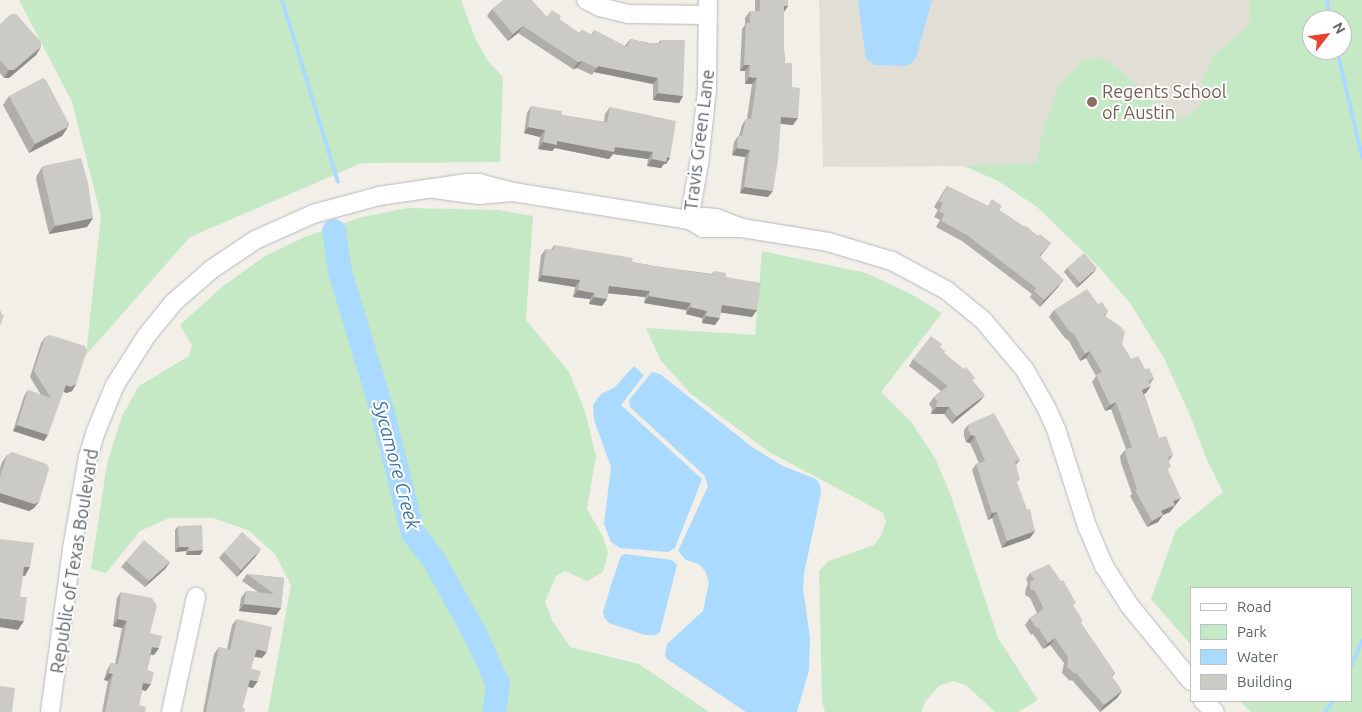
<!DOCTYPE html>
<style>
body{margin:0}
#map{position:relative;width:1362px;height:712px;overflow:hidden;background:#f1efe8;font-family:Ubuntu,sans-serif}
div>[style]{position:absolute}
.education>*{inset:0;background:#e1ded6}
.green>*{inset:0;background:#c5e8c5}
.water>*{inset:0;background:#aadaff}
.stream>*{height:4px;margin:-2px;padding:0 2px;transform-origin:2px;border-radius:2px;background:#aadaff}
.river>*{height:24px;margin:-12px;padding:0 12px;transform-origin:12px;border-radius:12px;background:#aadaff}
.roads{filter:drop-shadow(0 0 1px #b5b8bc) drop-shadow(0 0 1px #b5b8bc)}
.minor>*{height:18px;margin:-9px;padding:0 9px;transform-origin:9px;border-radius:9px;background:#fff}
.wall>*{inset:0;background:#afaea9}
.shaded-wall>*{inset:0;background:#8f8d8a}
.building>*{inset:0;background:#cccac5}
.dots>*{width:14px;height:14px;translate:-50% -50%;box-sizing:border-box;border:2px solid #fff;border-radius:50%}
span{translate:-50% -50%;white-space:nowrap;text-align:center;line-height:1.15;-webkit-text-stroke:4px #fff;paint-order:stroke}
.education-label{font-size:18px;color:#785e54}
.left{translate:0 -50%;text-align:left}
.street-label{font-size:18px;color:#5f6368}
.water-label{font-size:19px;color:#4174aa;font-style:italic}
.legend{position:absolute;left:1190px;top:587px;width:162px;height:115px;box-sizing:border-box;background:#fff;border:1px solid #bfc1c3;margin:0;padding:6px 9px;list-style:none;font-size:15px;color:#5f6368}
.legend li{display:flex;align-items:center;gap:10px;height:25px}
.legend b{width:25px;border:1px solid #bfc1c3}
.north{position:absolute;left:1302px;top:10px;width:50px;height:50px;box-sizing:border-box;background:#fff;border:1px solid #bfc1c3;border-radius:50%;rotate:60deg;font-size:14px;font-weight:700;line-height:20px;text-align:center;color:#5f6368}
.north::after{content:'';display:block;margin:auto;width:18px;height:22px;background:#ea4335;clip-path:polygon(50% 0,100% 100%,50% 72%,0 100%)}
</style>
<div id="map">
<div class="education">
<i style="clip-path:polygon(evenodd,819px 0,1362px 0,1362px 154px,964px 166px,823px 167px,819px 0,1312px 20px,1342px 20px,1342px 50px,1312px 50px,1312px 20px)"></i>
</div>
<div class="green">
<i style="clip-path:polygon(19px 0,461px 0,475px 38px,488px 61px,503px 77px,500px 162px,362px 163px,190px 237px,86px 355px,101px 216px,72px 102px)"></i>
<i style="clip-path:polygon(evenodd,1250px 0,1362px 0,1362px 712px,1251px 712px,1240px 701px,1351px 701px,1351px 588px,1191px 588px,1191px 645px,1151px 599px,1176px 530px,1223px 492px,1207px 460px,1189px 413px,1164px 358px,1130px 303px,1098px 266px,1037px 207px,998px 181px,964px 166px,1037px 163px,1041px 136px,1057px 89px,1081px 61px,1098px 57px,1117px 67px,1171px 117px,1183px 118px,1199px 108px,1205px 97px,1202px 82px,1214px 55px,1249px 26px,1250px 0,1312px 20px,1342px 20px,1342px 50px,1312px 50px,1312px 20px)"></i>
<i style="clip-path:polygon(408px 208px,498px 210px,533px 216px,526px 320px,569px 372px,585px 411px,596px 456px,587px 509px,602px 535px,608px 552px,603px 572px,587px 581px,565px 571px,556px 576px,545px 602px,552px 620px,570px 647px,639px 664px,709px 712px,268px 712px,291px 585px,275px 554px,248px 530px,213px 518px,169px 518px,140px 531px,106px 573px,91px 569px,107px 464px,122px 416px,139px 386px,189px 356px,192px 346px,180px 325px,223px 286px,265px 256px,305px 237px,362px 217px)"></i>
<i style="clip-path:polygon(762px 251px,866px 273px,911px 294px,942px 313px,881px 392px,912px 423px,935px 458px,950px 493px,998px 638px,1038px 700px,1018px 712px,995px 712px,966px 685px,953px 681px,939px 686px,925px 702px,921px 712px,825px 712px,822px 701px,819px 571px,829px 561px,874px 545px,881px 536px,886px 521px,882px 512px,769px 452px,691px 394px,661px 361px,646px 328px,755px 335px)"></i>
</div>
<div class="water">
<i style="clip-path:polygon(858px 0,932px 0,916px 58px,913px 62px,906px 66px,875px 65px,866px 59px)"></i>
<i style="clip-path:polygon(634px 366px,644px 375px,621px 405px,702px 479px,675px 548px,668px 552px,620px 548px,611px 542px,604px 524px,611px 467px,594px 420px,593px 405px,601px 394px,614px 388px)"></i>
<i style="clip-path:polygon(652px 372px,660px 374px,752px 447px,783px 466px,816px 479px,820px 485px,821px 493px,804px 574px,803px 588px,810px 638px,809px 670px,797px 712px,746px 712px,667px 659px,665px 655px,667px 644px,703px 611px,709px 582px,705px 571px,699px 564px,686px 560px,678px 551px,708px 486px,704px 475px,630px 407px,629px 400px)"></i>
<i style="clip-path:polygon(625px 554px,672px 560px,677px 565px,660px 632px,656px 635px,645px 635px,609px 623px,604px 617px,603px 612px,612px 582px,621px 556px)"></i>
</div>
<div class="stream">
<i style="left:282px;top:0;width:190px;rotate:72.9deg"></i>
<i style="left:1327px;top:0;width:20px;rotate:81deg"></i>
<i style="left:1337px;top:50px;width:110px;rotate:76.8deg"></i>
<i style="left:1351px;top:666px;width:27px;rotate:-66deg"></i>
<i style="left:1325px;top:712px;width:14px;rotate:-54deg"></i>
</div>
<div class="river">
<i style="left:334px;top:231px;width:41px;rotate:81.7deg"></i>
<i style="left:340px;top:272px;width:144px;rotate:73.1deg"></i>
<i style="left:382px;top:410px;width:127px;rotate:75.9deg"></i>
<i style="left:413px;top:533px;width:34px;rotate:52deg"></i>
<i style="left:434px;top:560px;width:85px;rotate:61deg"></i>
<i style="left:475px;top:634px;width:55px;rotate:65.3deg"></i>
<i style="left:498px;top:684px;width:28px;rotate:98deg"></i>
</div>
<div class="roads">
<div class="minor">
<i style="left:586px;top:0;width:16px;rotate:27deg"></i>
<i style="left:600px;top:7px;width:30px;rotate:14deg"></i>
<i style="left:629px;top:14px;width:79px;rotate:0.7deg"></i>
<i style="left:513px;top:192px;width:178px;rotate:9deg"></i>
<i style="left:689px;top:220px;width:16px;rotate:-11deg"></i>
<i style="left:705px;top:217px;width:11px;rotate:5deg"></i>
<i style="left:716px;top:218px;width:28px;rotate:21deg"></i>
<i style="left:742px;top:228px;width:39px;rotate:180deg"></i>
<i style="left:703px;top:228px;width:16px;rotate:-150deg"></i>
<i style="left:689px;top:220px;width:57px;rotate:-79.9deg"></i>
<i style="left:699px;top:164px;width:75px;rotate:-83.9deg"></i>
<i style="left:707px;top:89px;width:89px;rotate:-89.4deg"></i>
<i style="left:742px;top:228px;width:87px;rotate:9.2deg"></i>
<i style="left:828px;top:242px;width:67px;rotate:16.5deg"></i>
<i style="left:892px;top:261px;width:61px;rotate:28.2deg"></i>
<i style="left:946px;top:290px;width:48px;rotate:39deg"></i>
<i style="left:983px;top:320px;width:65px;rotate:50deg"></i>
<i style="left:1025px;top:370px;width:45px;rotate:60.6deg"></i>
<i style="left:1047px;top:409px;width:22px;rotate:66deg"></i>
<i style="left:1056px;top:429px;width:102px;rotate:72.3deg"></i>
<i style="left:1087px;top:526px;width:43px;rotate:67deg"></i>
<i style="left:1104px;top:566px;width:46px;rotate:57.3deg"></i>
<i style="left:1129px;top:605px;width:98px;rotate:50.8deg"></i>
<i style="left:1203px;top:701px;width:16px;rotate:43deg"></i>
<i style="left:50px;top:712px;width:164px;rotate:-82.3deg"></i>
<i style="left:72px;top:549px;width:93px;rotate:-80.1deg"></i>
<i style="left:88px;top:457px;width:27px;rotate:-73deg"></i>
<i style="left:96px;top:431px;width:50px;rotate:-67.6deg"></i>
<i style="left:115px;top:385px;width:59px;rotate:-57.4deg"></i>
<i style="left:147px;top:335px;width:43px;rotate:-50.7deg"></i>
<i style="left:174px;top:302px;width:50px;rotate:-41deg"></i>
<i style="left:212px;top:269px;width:52px;rotate:-34deg"></i>
<i style="left:255px;top:240px;width:64px;rotate:-24.1deg"></i>
<i style="left:313px;top:214px;width:68px;rotate:-15.3deg"></i>
<i style="left:379px;top:196px;width:89px;rotate:-8.4deg"></i>
<i style="left:467px;top:183px;width:12px"></i>
<i style="left:479px;top:183px;width:35px;rotate:15deg"></i>
<i style="left:513px;top:192px;width:34px;rotate:175deg"></i>
<i style="left:479px;top:195px;width:45px;rotate:-172.4deg"></i>
<i style="left:171px;top:712px;width:118px;rotate:-77.7deg"></i>
</div>
</div>
<div class="wall">
<i style="clip-path:polygon(755px 0,788px 0,788px 6px,784px 12px,784px 48px,785px 63px,792px 87px,793px 125px,780px 124px,768px 197px,740px 193px,745px 157px,732px 155px,734px 142px,738px 136px,739px 136px,742px 125px,746px 119px,747px 119px,752px 84px,745px 84px,745px 71px,740px 71px,742px 29px,745px 25px,745px 18px,750px 11px,755px 11px)"></i>
<i style="clip-path:polygon(492px 9px,559px 19px,579px 33px,582px 30px,591px 35px,594px 30px,625px 46px,630px 39px,649px 43px,658px 43px,661px 40px,683px 96px,679px 103px,653px 100px,653px 84px,594px 72px,592px 75px,577px 68px,573px 69px,518px 33px,508px 41px,487px 16px)"></i>
<i style="clip-path:polygon(0 24px,36px 55px,9px 78px,4px 78px,0 73px)"></i>
<i style="clip-path:polygon(9px 96px,69px 124px,62px 136px,29px 153px,3px 105px)"></i>
<i style="clip-path:polygon(531px 106px,562px 115px,604px 122px,605px 114px,610px 107px,670px 158px,666px 164px,664px 164px,661px 168px,647px 166px,648px 159px,613px 154px,609px 159px,555px 148px,552px 151px,538px 149px,540px 137px,524px 133px,527px 113px)"></i>
<i style="clip-path:polygon(43px 166px,93px 218px,87px 227px,49px 234px,36px 179px,37px 175px)"></i>
<i style="clip-path:polygon(947px 186px,988px 206px,999px 210px,1038px 236px,1051px 243px,1040px 257px,1059px 286px,1040px 307px,1030px 297px,1032px 294px,962px 241px,936px 227px,940px 220px,934px 217px,938px 210px,934px 207px,943px 192px)"></i>
<i style="clip-path:polygon(554px 245px,632px 262px,660px 267px,712px 274px,714px 271px,726px 277px,757px 310px,752px 317px,720px 312px,715px 325px,702px 323px,702px 318px,686px 314px,686px 310px,644px 303px,645px 297px,608px 293px,607px 299px,602px 306px,589px 304px,590px 299px,573px 297px,575px 287px,538px 281px,541px 255px,546px 249px,551px 250px)"></i>
<i style="clip-path:polygon(1067px 268px,1094px 272px,1077px 288px,1064px 272px)"></i>
<i style="clip-path:polygon(1098px 304px,1108px 311px,1105px 316px,1131px 359px,1145px 369px,1154px 378px,1150px 384px,1146px 393px,1144px 394px,1159px 438px,1173px 455px,1169px 461px,1168px 471px,1176px 504px,1175px 505px,1170px 512px,1163px 515px,1158px 522px,1147px 527px,1130px 496px,1132px 494px,1121px 463px,1120px 456px,1126px 449px,1111px 409px,1105px 411px,1092px 382px,1096px 376px,1086px 358px,1080px 361px,1069px 341px,1064px 337px,1049px 317px,1054px 310px)"></i>
<i style="clip-path:polygon(45px 337px,76px 384px,72px 391px,67px 393px,63px 392px,44px 441px,13px 431px,24px 396px,28px 390px,41px 395px,30px 377px,41px 343px)"></i>
<i style="clip-path:polygon(940px 347px,944px 353px,973px 381px,980px 401px,952px 424px,944px 414px,931px 414px,932px 408px,929px 404px,934px 397px,941px 391px,909px 366px,913px 359px)"></i>
<i style="clip-path:polygon(969px 424px,1020px 460px,1016px 465px,1017px 484px,1035px 531px,1030px 538px,1002px 548px,992px 518px,988px 520px,972px 470px,976px 464px,979px 463px,970px 443px,966px 442px,964px 436px,964px 430px)"></i>
<i style="clip-path:polygon(7px 455px,34px 508px,29px 511px,0 502px,0 468px,2px 462px)"></i>
<i style="clip-path:polygon(178px 526px,203px 550px,200px 555px,186px 555px,186px 551px,175px 552px,175px 530px)"></i>
<i style="clip-path:polygon(224px 552px,256px 556px,237px 577px,219px 558px)"></i>
<i style="clip-path:polygon(126px 561px,170px 562px,165px 569px,145px 587px,121px 567px)"></i>
<i style="clip-path:polygon(1030px 573px,1074px 607px,1081px 623px,1115px 673px,1112px 677px,1122px 691px,1117px 698px,1100px 712px,1072px 680px,1070px 681px,1062px 673px,1064px 663px,1050px 645px,1043px 649px,1033px 634px,1031px 635px,1025px 625px,1030px 618px,1037px 613px,1030px 598px,1025px 595px,1026px 588px,1028px 584px,1026px 579px)"></i>
<i style="clip-path:polygon(247px 574px,284px 578px,281px 608px,276px 615px,239px 611px,241px 598px,246px 591px,258px 592px,242px 581px)"></i>
<i style="clip-path:polygon(121px 592px,150px 633px,159px 648px,154px 655px,151px 654px,147px 670px,146px 691px,142px 690px,139px 705px,145px 712px,102px 712px,108px 681px,104px 680px,107px 670px,111px 663px,115px 664px,122px 628px,113px 626px,117px 598px)"></i>
<i style="clip-path:polygon(237px 619px,262px 658px,254px 657px,251px 669px,253px 688px,248px 687px,242px 708px,244px 712px,203px 712px,214px 654px,219px 647px,227px 649px,232px 625px)"></i>
</div>
<div class="shaded-wall">
<i style="clip-path:polygon(784px 6px,788px 6px,783px 13px)"></i>
<i style="clip-path:polygon(523px 26px,518px 33px,508px 41px,513px 34px)"></i>
<i style="clip-path:polygon(41px 47px,36px 55px,9px 78px,4px 78px,9px 70px)"></i>
<i style="clip-path:polygon(582px 61px,577px 68px,573px 69px,578px 62px)"></i>
<i style="clip-path:polygon(744px 65px,750px 65px,745px 71px,740px 71px)"></i>
<i style="clip-path:polygon(598px 66px,658px 78px,653px 84px,594px 72px)"></i>
<i style="clip-path:polygon(749px 77px,757px 78px,752px 84px,745px 84px)"></i>
<i style="clip-path:polygon(658px 93px,683px 96px,679px 103px,653px 100px)"></i>
<i style="clip-path:polygon(781px 117px,798px 118px,793px 125px,776px 123px)"></i>
<i style="clip-path:polygon(69px 124px,66px 128px,68px 127px,62px 136px,29px 153px,35px 144px)"></i>
<i style="clip-path:polygon(528px 127px,545px 130px,540px 137px,524px 133px)"></i>
<i style="clip-path:polygon(557px 141px,615px 147px,653px 152px,648px 159px,613px 154px,609px 159px,555px 148px,552px 151px,538px 149px,543px 142px)"></i>
<i style="clip-path:polygon(737px 148px,750px 150px,745px 157px,732px 155px)"></i>
<i style="clip-path:polygon(667px 157px,670px 158px,666px 164px,664px 164px,661px 168px,647px 166px,652px 159px)"></i>
<i style="clip-path:polygon(744px 187px,773px 191px,768px 197px,740px 193px)"></i>
<i style="clip-path:polygon(93px 218px,87px 227px,49px 234px,55px 226px)"></i>
<i style="clip-path:polygon(1097px 268px,1094px 272px,1077px 288px,1080px 283px)"></i>
<i style="clip-path:polygon(542px 275px,580px 280px,575px 287px,538px 281px)"></i>
<i style="clip-path:polygon(1064px 280px,1059px 286px,1040px 307px,1044px 300px)"></i>
<i style="clip-path:polygon(609px 286px,650px 291px,645px 297px,605px 293px)"></i>
<i style="clip-path:polygon(578px 290px,594px 293px,590px 299px,573px 297px)"></i>
<i style="clip-path:polygon(649px 296px,691px 303px,686px 310px,644px 303px)"></i>
<i style="clip-path:polygon(594px 297px,607px 299px,602px 306px,589px 304px)"></i>
<i style="clip-path:polygon(722px 305px,757px 310px,752px 317px,717px 312px)"></i>
<i style="clip-path:polygon(690px 307px,707px 311px,702px 318px,686px 314px)"></i>
<i style="clip-path:polygon(706px 316px,720px 318px,715px 325px,702px 323px)"></i>
<i style="clip-path:polygon(1090px 351px,1086px 358px,1080px 361px,1085px 354px)"></i>
<i style="clip-path:polygon(76px 384px,72px 391px,67px 393px,61px 391px,66px 385px)"></i>
<i style="clip-path:polygon(1151px 386px,1146px 393px,1138px 396px,1142px 390px)"></i>
<i style="clip-path:polygon(985px 395px,980px 401px,952px 424px,956px 417px)"></i>
<i style="clip-path:polygon(1116px 402px,1111px 409px,1105px 411px,1110px 405px)"></i>
<i style="clip-path:polygon(936px 407px,949px 407px,944px 414px,931px 414px)"></i>
<i style="clip-path:polygon(17px 425px,48px 435px,44px 441px,13px 431px)"></i>
<i style="clip-path:polygon(971px 435px,975px 436px,970px 443px,966px 442px)"></i>
<i style="clip-path:polygon(0 493px,39px 502px,34px 508px,29px 511px,0 502px)"></i>
<i style="clip-path:polygon(1181px 498px,1170px 512px,1156px 518px,1161px 511px,1173px 501px)"></i>
<i style="clip-path:polygon(997px 512px,992px 518px,988px 520px,992px 513px)"></i>
<i style="clip-path:polygon(1163px 515px,1158px 522px,1147px 527px,1152px 521px)"></i>
<i style="clip-path:polygon(1035px 531px,1030px 538px,1002px 548px,1007px 541px)"></i>
<i style="clip-path:polygon(179px 547px,189px 547px,186px 551px,175px 552px)"></i>
<i style="clip-path:polygon(261px 549px,256px 556px,237px 577px,241px 570px)"></i>
<i style="clip-path:polygon(203px 550px,200px 555px,186px 555px,189px 551px)"></i>
<i style="clip-path:polygon(170px 562px,165px 569px,145px 587px,149px 581px)"></i>
<i style="clip-path:polygon(24px 567px,30px 567px,25px 576px,18px 575px)"></i>
<i style="clip-path:polygon(244px 604px,281px 608px,276px 615px,239px 611px)"></i>
<i style="clip-path:polygon(0 618px,24px 621px,18px 630px,0 627px)"></i>
<i style="clip-path:polygon(118px 619px,127px 621px,122px 628px,113px 626px)"></i>
<i style="clip-path:polygon(1055px 638px,1050px 645px,1043px 649px,1048px 643px)"></i>
<i style="clip-path:polygon(152px 647px,159px 648px,154px 655px,147px 654px)"></i>
<i style="clip-path:polygon(257px 649px,267px 652px,262px 658px,252px 656px)"></i>
<i style="clip-path:polygon(109px 673px,113px 674px,108px 681px,104px 680px)"></i>
<i style="clip-path:polygon(250px 680px,258px 681px,253px 688px,245px 686px)"></i>
<i style="clip-path:polygon(143px 683px,151px 684px,146px 691px,139px 689px)"></i>
<i style="clip-path:polygon(1122px 691px,1117px 698px,1100px 712px,1104px 705px)"></i>
</div>
<div class="building">
<i style="clip-path:polygon(503px 0,532px 0,547px 17px,552px 10px,561px 16px,559px 19px,580px 34px,582px 30px,592px 35px,594px 30px,627px 47px,630px 39px,649px 43px,661px 43px,661px 40px,685px 40px,683px 96px,658px 93px,658px 78px,598px 66px,597px 68px,582px 61px,578px 62px,523px 26px,513px 34px,492px 9px)"></i>
<i style="clip-path:polygon(760px 0,788px 0,788px 6px,784px 6px,784px 48px,785px 63px,792px 63px,792px 87px,800px 88px,798px 118px,781px 117px,778px 160px,773px 191px,744px 187px,750px 150px,737px 148px,738px 136px,742px 136px,746px 119px,751px 119px,757px 78px,749px 77px,750px 65px,744px 65px,746px 23px,750px 23px,750px 11px,760px 11px)"></i>
<i style="clip-path:polygon(11px 14px,16px 14px,41px 42px,41px 47px,14px 70px,9px 70px,0 60px,0 24px)"></i>
<i style="clip-path:polygon(43px 78px,46px 80px,69px 124px,67px 125px,68px 127px,35px 144px,9px 96px)"></i>
<i style="clip-path:polygon(531px 106px,562px 111px,562px 115px,607px 122px,610px 107px,676px 121px,670px 158px,667px 157px,666px 162px,652px 159px,653px 152px,615px 147px,614px 152px,557px 141px,557px 145px,543px 142px,545px 130px,528px 127px)"></i>
<i style="clip-path:polygon(81px 158px,88px 183px,93px 218px,55px 226px,42px 170px,43px 166px)"></i>
<i style="clip-path:polygon(947px 186px,988px 206px,992px 199px,1002px 206px,999px 210px,1024px 227px,1025px 225px,1038px 236px,1040px 234px,1051px 243px,1039px 256px,1064px 280px,1044px 300px,1034px 291px,1036px 288px,967px 235px,941px 221px,944px 214px,939px 211px,943px 203px,939px 201px)"></i>
<i style="clip-path:polygon(554px 245px,633px 258px,632px 262px,660px 267px,713px 275px,714px 271px,726px 273px,726px 277px,761px 283px,757px 310px,722px 305px,720px 318px,706px 316px,707px 311px,690px 307px,691px 303px,649px 296px,650px 291px,609px 286px,607px 299px,594px 297px,594px 293px,578px 290px,580px 280px,542px 275px,546px 249px,554px 250px)"></i>
<i style="clip-path:polygon(1084px 253px,1097px 268px,1080px 283px,1067px 268px)"></i>
<i style="clip-path:polygon(1087px 289px,1098px 304px,1102px 302px,1108px 311px,1104px 315px,1121px 327px,1125px 332px,1122px 344px,1131px 359px,1138px 356px,1145px 369px,1149px 368px,1154px 378px,1148px 381px,1151px 386px,1142px 390px,1159px 438px,1166px 436px,1173px 455px,1168px 457px,1171px 467px,1167px 468px,1181px 498px,1173px 501px,1175px 505px,1161px 511px,1163px 515px,1152px 521px,1135px 490px,1137px 489px,1126px 456px,1125px 450px,1132px 447px,1116px 402px,1110px 405px,1096px 375px,1102px 372px,1090px 351px,1085px 354px,1074px 334px,1069px 331px,1054px 310px)"></i>
<i style="clip-path:polygon(0 311px,1px 311px,1px 314px,4px 315px,0 326px)"></i>
<i style="clip-path:polygon(50px 335px,85px 346px,87px 351px,76px 384px,71px 387px,66px 385px,48px 435px,17px 425px,28px 390px,51px 398px,34px 371px,45px 337px)"></i>
<i style="clip-path:polygon(931px 336px,942px 344px,940px 347px,945px 351px,944px 353px,964px 369px,966px 367px,975px 378px,972px 380px,985px 395px,956px 417px,949px 407px,936px 407px,937px 401px,934px 397px,948px 386px,913px 359px)"></i>
<i style="clip-path:polygon(994px 413px,1020px 460px,1015px 461px,1020px 480px,1017px 482px,1027px 510px,1030px 509px,1035px 531px,1007px 541px,997px 512px,992px 513px,976px 464px,985px 461px,975px 436px,971px 435px,968px 429px,969px 424px)"></i>
<i style="clip-path:polygon(12px 452px,47px 464px,49px 469px,39px 502px,34px 504px,0 493px,0 477px,7px 455px)"></i>
<i style="clip-path:polygon(202px 525px,203px 550px,189px 551px,189px 547px,179px 547px,178px 526px)"></i>
<i style="clip-path:polygon(242px 532px,261px 549px,241px 570px,224px 552px)"></i>
<i style="clip-path:polygon(0 539px,34px 543px,30px 567px,24px 567px,20px 597px,27px 597px,24px 621px,0 618px)"></i>
<i style="clip-path:polygon(144px 540px,170px 562px,149px 581px,126px 561px)"></i>
<i style="clip-path:polygon(1049px 564px,1061px 581px,1063px 580px,1076px 603px,1073px 605px,1083px 621px,1080px 622px,1115px 673px,1111px 676px,1122px 691px,1104px 705px,1076px 673px,1075px 674px,1067px 667px,1068px 657px,1055px 638px,1048px 643px,1038px 627px,1036px 628px,1030px 618px,1044px 609px,1035px 591px,1030px 589px,1030px 582px,1034px 580px,1030px 573px)"></i>
<i style="clip-path:polygon(247px 574px,284px 578px,281px 608px,244px 604px,246px 591px,274px 594px)"></i>
<i style="clip-path:polygon(121px 592px,152px 598px,157px 606px,150px 633px,162px 636px,159px 648px,152px 647px,147px 670px,154px 672px,151px 684px,143px 683px,139px 705px,146px 707px,145px 712px,105px 712px,113px 674px,109px 673px,111px 663px,118px 664px,127px 621px,118px 619px)"></i>
<i style="clip-path:polygon(237px 619px,272px 627px,267px 652px,257px 649px,251px 669px,261px 671px,258px 681px,250px 680px,242px 708px,245px 708px,244px 712px,206px 712px,219px 647px,230px 650px)"></i>
<i style="clip-path:polygon(0 686px,15px 688px,12px 712px,0 712px)"></i>
</div>
<div class="dots">
<i style="left:1092px;top:102px;background:#8d6e63"></i>
</div>
<div class="education-label">
<span class="left" style="left:1102px;top:102px">Regents School<br>of Austin</span>
</div>
<div class="street-label">
<span style="left:699px;top:140px;rotate:-83deg">Travis Green Lane</span>
<span style="left:74px;top:561px;rotate:-81deg">Republic of Texas Boulevard</span>
</div>
<div class="water-label">
<span style="left:396px;top:465px;rotate:75deg">Sycamore Creek</span>
</div>
<ul class="legend">
<li><b style="height:6px;background:#fff"></b>Road</li>
<li><b style="height:14px;background:#c5e8c5"></b>Park</li>
<li><b style="height:14px;background:#aadaff"></b>Water</li>
<li><b style="height:14px;background:#cccac5"></b>Building</li>
</ul>
<div class="north">N</div>
</div>
